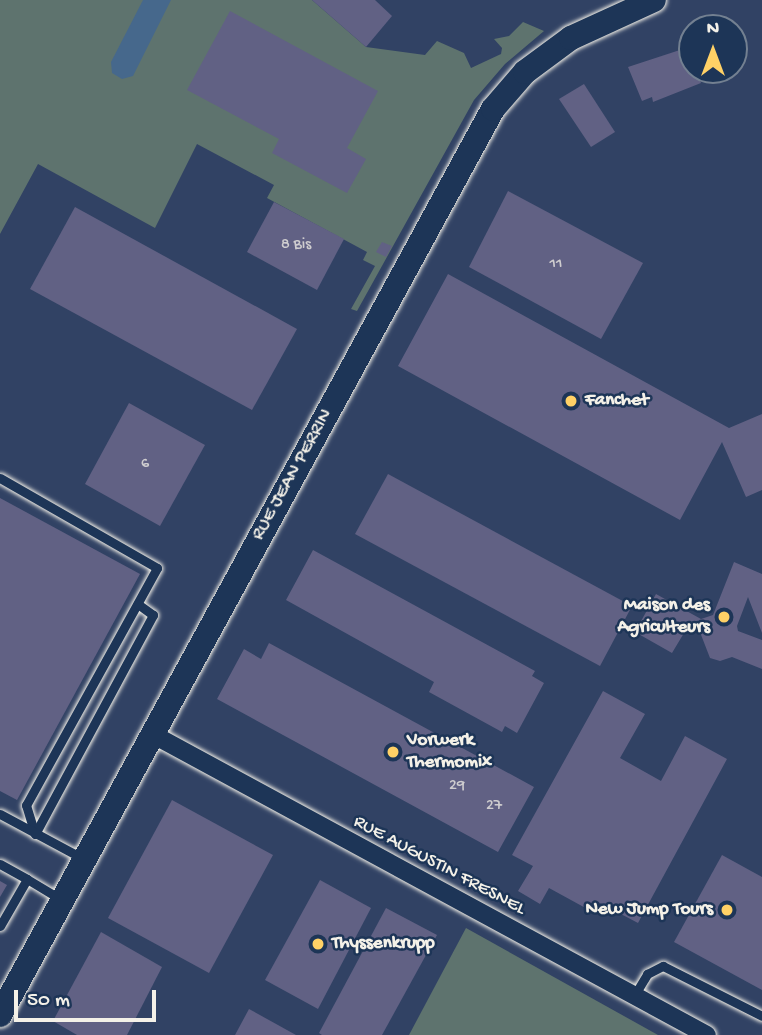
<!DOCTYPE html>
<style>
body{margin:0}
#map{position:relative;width:762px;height:1035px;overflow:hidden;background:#314264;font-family:"Gochi Hand",sans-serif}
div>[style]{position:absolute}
.green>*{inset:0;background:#5e736e}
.water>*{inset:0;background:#46688c}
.building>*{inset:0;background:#616184}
.roads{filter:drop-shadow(0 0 2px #f4f1e8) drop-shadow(0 0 2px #f4f1e8)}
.lane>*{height:9px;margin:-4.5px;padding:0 4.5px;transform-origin:4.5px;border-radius:4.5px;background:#1d3557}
.street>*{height:18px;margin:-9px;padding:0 9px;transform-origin:9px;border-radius:9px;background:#1d3557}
.secondary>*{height:24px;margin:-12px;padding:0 12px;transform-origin:12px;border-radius:12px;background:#1d3557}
.dots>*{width:19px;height:19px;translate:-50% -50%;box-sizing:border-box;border:4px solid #1d3557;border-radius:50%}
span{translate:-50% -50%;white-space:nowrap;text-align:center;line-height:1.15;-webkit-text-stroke:5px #1d3557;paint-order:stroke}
.number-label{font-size:16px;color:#cfcdcf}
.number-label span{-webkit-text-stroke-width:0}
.poi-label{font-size:19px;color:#f4f1e8;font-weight:700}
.left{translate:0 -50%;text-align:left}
.right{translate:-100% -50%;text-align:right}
.street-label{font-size:19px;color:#f4f1e8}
.north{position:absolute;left:678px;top:14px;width:70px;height:70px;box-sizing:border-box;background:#1d3557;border:2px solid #738091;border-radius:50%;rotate:0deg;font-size:19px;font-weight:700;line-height:28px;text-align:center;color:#f4f1e8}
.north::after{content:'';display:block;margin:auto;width:24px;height:32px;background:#ffd166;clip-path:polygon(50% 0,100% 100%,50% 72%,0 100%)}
.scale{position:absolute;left:14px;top:990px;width:142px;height:32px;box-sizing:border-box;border:4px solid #f4f1e8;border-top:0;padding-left:9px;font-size:21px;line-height:24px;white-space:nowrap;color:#f4f1e8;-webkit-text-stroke:5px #1d3557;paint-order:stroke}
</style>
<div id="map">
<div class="green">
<i style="clip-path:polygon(0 0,312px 0,366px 47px,425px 55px,437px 41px,464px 53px,471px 68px,501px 54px,502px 48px,494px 39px,509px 36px,523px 22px,544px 31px,505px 64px,474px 100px,357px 311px,351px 309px,375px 266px,363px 260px,367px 252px,267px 198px,274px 185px,197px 144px,155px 228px,38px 164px,0 234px)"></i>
<i style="clip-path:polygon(466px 928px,658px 1035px,409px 1035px)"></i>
</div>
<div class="water">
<i style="clip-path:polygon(143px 0,171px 0,133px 76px,122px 79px,112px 73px,111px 62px)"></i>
</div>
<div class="building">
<i style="clip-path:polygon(312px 0,375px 0,392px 16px,366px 47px)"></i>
<i style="clip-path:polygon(230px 11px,378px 91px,347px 148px,366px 159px,347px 193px,272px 153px,279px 139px,187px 90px)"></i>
<i style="clip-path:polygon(686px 48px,701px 83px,653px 102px,652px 97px,642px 101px,628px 67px)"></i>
<i style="clip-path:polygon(584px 84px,615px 132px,591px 147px,559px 99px)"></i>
<i style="clip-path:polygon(508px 191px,643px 263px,601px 339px,469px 267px)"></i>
<i style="clip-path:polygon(274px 202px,344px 239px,317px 290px,247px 252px)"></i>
<i style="clip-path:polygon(75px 207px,297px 329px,252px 410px,30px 289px)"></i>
<i style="clip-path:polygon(382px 242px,392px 246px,386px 257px,376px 252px)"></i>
<i style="clip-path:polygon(448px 274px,729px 428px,762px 414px,762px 490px,746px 497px,722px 442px,680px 520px,398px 366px)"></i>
<i style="clip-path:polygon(129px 403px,205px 445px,160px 526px,85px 484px)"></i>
<i style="clip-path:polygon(388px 474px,632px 606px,600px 666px,355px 534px)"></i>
<i style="clip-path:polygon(0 498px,140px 574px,17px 800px,0 791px)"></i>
<i style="clip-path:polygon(313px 550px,535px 671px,532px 676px,544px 683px,517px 733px,505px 726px,502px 732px,429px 692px,434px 682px,286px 600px)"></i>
<i style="clip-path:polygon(734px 562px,762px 574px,762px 633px,748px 597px,737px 626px,738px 631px,762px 640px,762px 669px,732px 657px,720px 661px,710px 658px,698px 627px,690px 623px,672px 653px,635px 632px,656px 594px,701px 619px,713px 615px)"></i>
<i style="clip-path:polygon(269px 643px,534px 787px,498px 852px,217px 699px,244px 649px,261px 659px)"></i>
<i style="clip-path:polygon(603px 691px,645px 714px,620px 758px,661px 781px,685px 736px,727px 759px,638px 923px,596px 901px,591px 911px,549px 888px,540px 904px,518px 891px,533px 866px,512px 855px)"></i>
<i style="clip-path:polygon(172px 800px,273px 855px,209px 973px,108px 918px)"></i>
<i style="clip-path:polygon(722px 855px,762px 877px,762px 990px,674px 942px)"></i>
<i style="clip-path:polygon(320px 880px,371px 908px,318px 1009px,265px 980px)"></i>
<i style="clip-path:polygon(0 881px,7px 885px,0 897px)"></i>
<i style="clip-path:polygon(386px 908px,437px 935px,382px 1035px,322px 1035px,319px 1033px)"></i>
<i style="clip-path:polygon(101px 932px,162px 967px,127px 1035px,77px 1035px,53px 1021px)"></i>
<i style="clip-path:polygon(249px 1009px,296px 1035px,235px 1035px)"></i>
</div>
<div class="roads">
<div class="lane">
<i style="left:0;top:478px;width:181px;rotate:29.8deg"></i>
<i style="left:157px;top:568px;width:271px;rotate:118.9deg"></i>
<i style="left:26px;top:805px;width:30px;rotate:73deg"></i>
<i style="left:35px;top:834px;width:249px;rotate:-61.7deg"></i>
<i style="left:153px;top:615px;width:19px;rotate:-144deg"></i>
<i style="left:0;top:814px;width:93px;rotate:28.2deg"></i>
<i style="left:0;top:864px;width:31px;rotate:29deg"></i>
<i style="left:0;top:926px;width:54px;rotate:-60.1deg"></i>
<i style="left:27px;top:879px;width:39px;rotate:31deg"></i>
<i style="left:634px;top:996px;width:26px;rotate:-59deg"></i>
<i style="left:647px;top:974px;width:18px;rotate:-27deg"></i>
<i style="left:663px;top:966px;width:111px;rotate:26.8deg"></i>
</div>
<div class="street">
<i style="left:152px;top:734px;width:631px;rotate:28.47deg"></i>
</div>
<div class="secondary">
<i style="left:0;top:1015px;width:1031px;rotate:-61.45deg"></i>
<i style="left:493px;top:109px;width:49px;rotate:-49.1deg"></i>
<i style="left:525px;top:72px;width:57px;rotate:-36.5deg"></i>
<i style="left:571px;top:38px;width:91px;rotate:-24.6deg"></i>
</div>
</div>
<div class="dots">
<i style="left:571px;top:401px;background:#ffd166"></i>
<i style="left:724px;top:617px;background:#ffd166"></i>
<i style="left:393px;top:752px;background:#ffd166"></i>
<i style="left:727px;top:910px;background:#ffd166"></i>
<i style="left:318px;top:944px;background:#ffd166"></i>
</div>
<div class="number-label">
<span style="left:296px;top:246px">8 Bis</span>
<span style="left:556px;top:265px">11</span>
<span style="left:145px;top:465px">6</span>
<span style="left:457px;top:787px">29</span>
<span style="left:494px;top:807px">27</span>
</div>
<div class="poi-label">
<span class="left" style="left:585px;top:401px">Fanchet</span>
<span class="right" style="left:710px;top:617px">Maison des<br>Agriculteurs</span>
<span class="left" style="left:407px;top:752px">Vorwerk<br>Thermomix</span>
<span class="right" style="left:713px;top:910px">New Jump Tours</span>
<span class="left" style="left:332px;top:944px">Thyssenkrupp</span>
</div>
<div class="street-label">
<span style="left:293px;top:475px;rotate:-61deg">RUE JEAN PERRIN</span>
<span style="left:439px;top:866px;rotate:28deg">RUE AUGUSTIN FRESNEL</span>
</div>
<div class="north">N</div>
<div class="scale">50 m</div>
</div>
